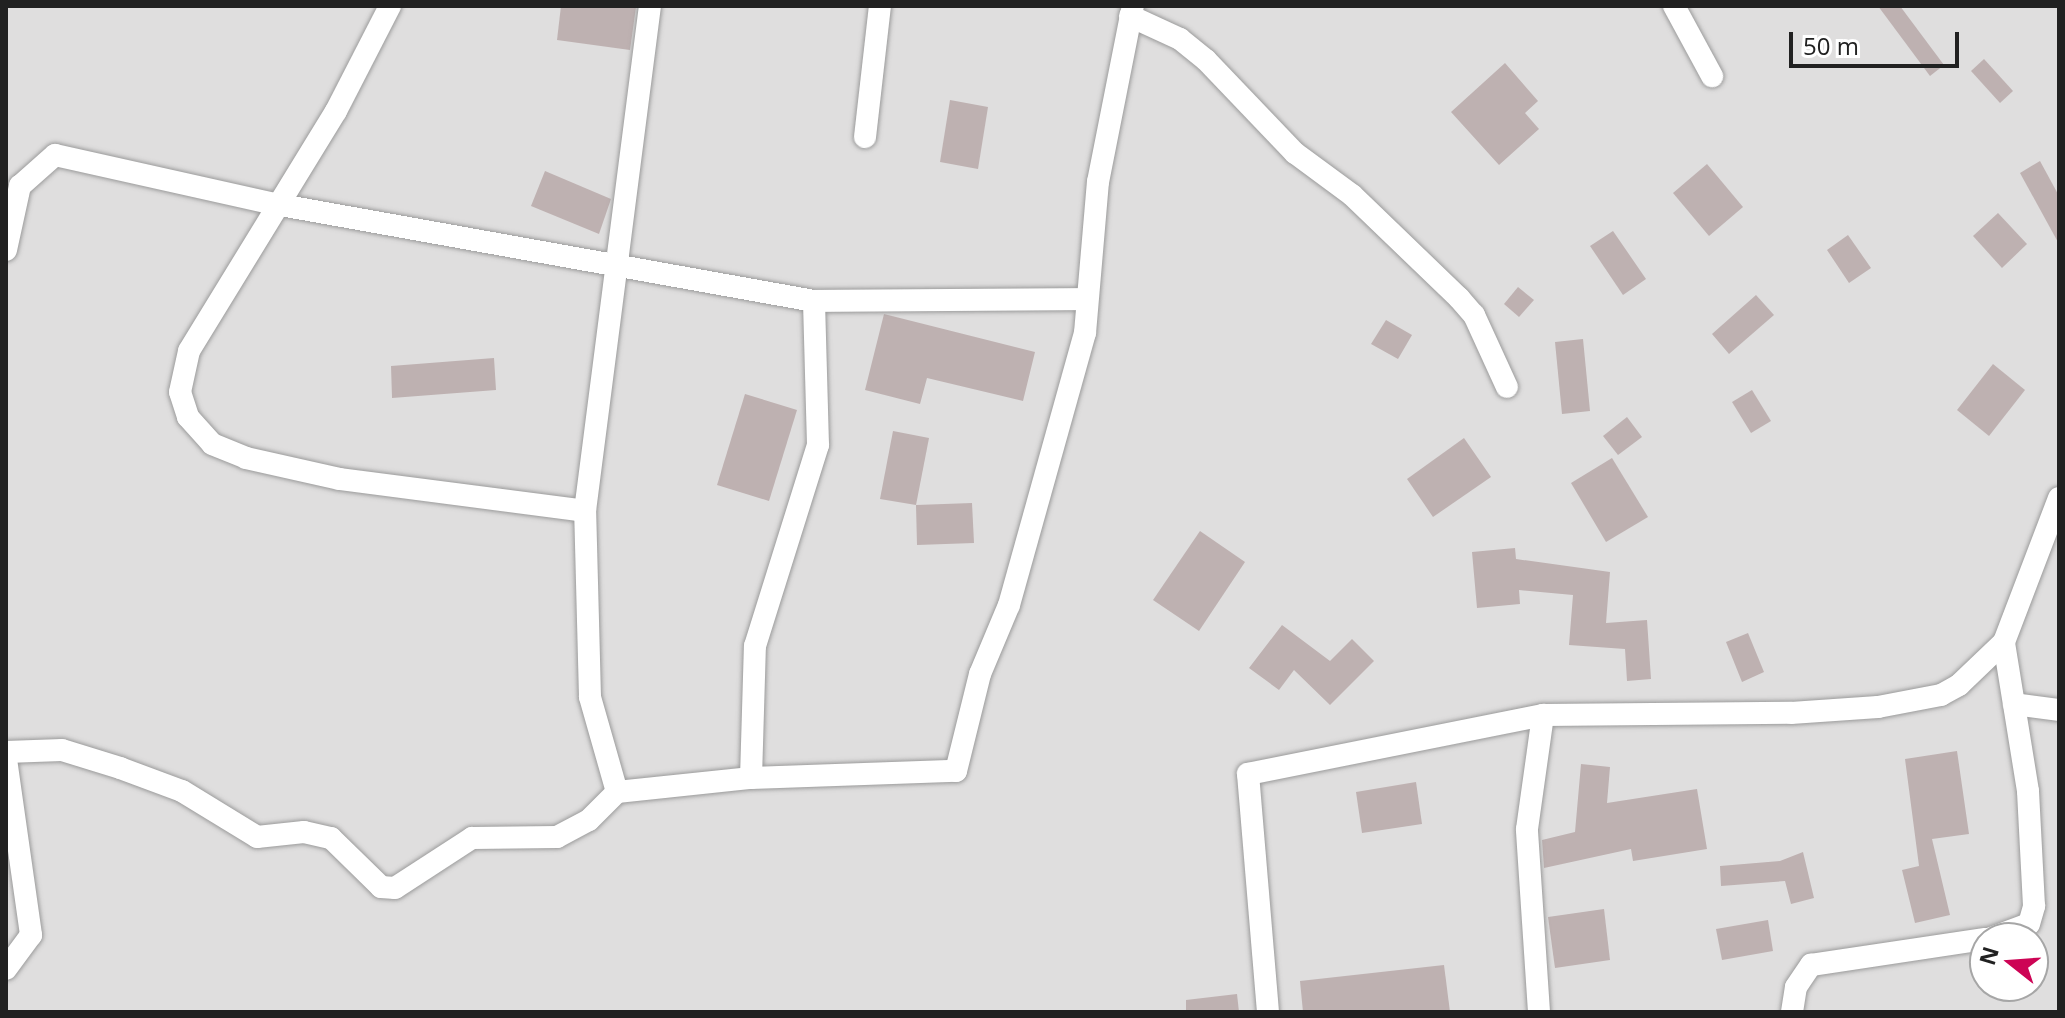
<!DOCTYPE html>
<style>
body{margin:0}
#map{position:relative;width:2065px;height:1018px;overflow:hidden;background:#f1eae8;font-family:"Open Sans",sans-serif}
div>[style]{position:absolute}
.residential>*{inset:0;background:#dfdede}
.building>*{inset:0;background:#beb1b1}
.roads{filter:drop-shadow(0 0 2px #9b9b9b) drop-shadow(0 0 2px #9b9b9b)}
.minor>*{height:22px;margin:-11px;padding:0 11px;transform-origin:11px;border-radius:11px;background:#fff}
span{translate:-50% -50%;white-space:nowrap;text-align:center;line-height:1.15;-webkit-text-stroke:6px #fff;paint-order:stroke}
.frame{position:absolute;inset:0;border:8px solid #212121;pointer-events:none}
.north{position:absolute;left:1969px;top:922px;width:80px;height:80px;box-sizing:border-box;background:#fff;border:2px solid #a6a6a6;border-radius:50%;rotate:287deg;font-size:22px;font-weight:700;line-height:32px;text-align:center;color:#212121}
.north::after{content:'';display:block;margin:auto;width:28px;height:36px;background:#cd0455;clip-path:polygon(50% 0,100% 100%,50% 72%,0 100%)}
.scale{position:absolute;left:1789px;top:32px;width:170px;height:36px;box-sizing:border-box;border:4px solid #212121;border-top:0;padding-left:10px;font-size:24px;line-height:28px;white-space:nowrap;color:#212121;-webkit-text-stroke:6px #fff;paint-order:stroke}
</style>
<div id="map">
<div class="residential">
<i style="clip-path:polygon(evenodd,6px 6px,2059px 6px,2059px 1012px,6px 1012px,6px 6px,1985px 938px,2033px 938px,2033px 986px,1985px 986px,1985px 938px)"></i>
</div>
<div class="building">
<i style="clip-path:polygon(561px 6px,636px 7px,630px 50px,557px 40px)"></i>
<i style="clip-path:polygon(1878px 6px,1900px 6px,1944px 65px,1930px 76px)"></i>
<i style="clip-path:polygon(1984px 59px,2013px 91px,2000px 103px,1971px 71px)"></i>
<i style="clip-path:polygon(1505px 63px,1538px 101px,1525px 113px,1539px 129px,1499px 165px,1451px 112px)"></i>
<i style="clip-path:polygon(950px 100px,988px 107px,978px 169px,940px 162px)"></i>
<i style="clip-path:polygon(2040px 161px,2059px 196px,2059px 244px,2020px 173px)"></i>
<i style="clip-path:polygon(1707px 164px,1743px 207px,1709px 236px,1673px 193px)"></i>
<i style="clip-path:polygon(545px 171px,611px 199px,599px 234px,531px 206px)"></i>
<i style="clip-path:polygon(1998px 213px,2027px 244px,2002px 268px,1973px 236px)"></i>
<i style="clip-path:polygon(1613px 231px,1646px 279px,1623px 295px,1590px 246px)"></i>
<i style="clip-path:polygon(1848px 235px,1871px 268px,1849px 283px,1827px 250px)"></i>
<i style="clip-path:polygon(1518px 287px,1534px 300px,1519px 317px,1504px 304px)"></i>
<i style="clip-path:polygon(1756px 295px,1774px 315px,1729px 354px,1712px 334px)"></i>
<i style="clip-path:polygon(884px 314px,1035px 352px,1023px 401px,927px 378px,920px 404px,865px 390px)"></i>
<i style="clip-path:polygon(1386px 320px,1412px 335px,1398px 359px,1371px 344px)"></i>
<i style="clip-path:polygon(1583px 339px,1590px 411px,1562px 414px,1555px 342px)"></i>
<i style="clip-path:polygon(494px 358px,496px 390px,392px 398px,391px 366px)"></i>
<i style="clip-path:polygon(1993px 364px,2025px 390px,1989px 436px,1957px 410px)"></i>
<i style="clip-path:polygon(1752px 390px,1771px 421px,1751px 433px,1732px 402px)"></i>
<i style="clip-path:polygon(745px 394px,797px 410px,769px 501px,717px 485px)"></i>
<i style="clip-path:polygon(1627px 417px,1642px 437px,1618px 455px,1603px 436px)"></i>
<i style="clip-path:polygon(893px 431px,929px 438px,916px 505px,880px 499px)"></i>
<i style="clip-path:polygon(1464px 438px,1491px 477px,1433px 517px,1407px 479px)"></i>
<i style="clip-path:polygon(1612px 458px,1648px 517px,1606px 542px,1571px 483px)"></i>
<i style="clip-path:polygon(972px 503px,974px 543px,917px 545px,916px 505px)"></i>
<i style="clip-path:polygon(1200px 531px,1245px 562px,1199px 631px,1153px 600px)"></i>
<i style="clip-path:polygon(1515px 548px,1516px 559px,1610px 572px,1606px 623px,1647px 620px,1651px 679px,1627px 681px,1625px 649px,1569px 645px,1573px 595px,1519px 590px,1520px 604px,1477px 608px,1472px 552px)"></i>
<i style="clip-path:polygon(1282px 625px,1330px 661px,1352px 639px,1374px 661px,1330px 705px,1294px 670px,1279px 690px,1249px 668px)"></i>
<i style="clip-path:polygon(1748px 633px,1764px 672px,1742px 682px,1726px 642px)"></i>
<i style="clip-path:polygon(1957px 751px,1969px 834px,1932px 839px,1950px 915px,1915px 923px,1902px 870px,1919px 866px,1905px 759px)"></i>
<i style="clip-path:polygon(1581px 764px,1610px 767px,1607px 803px,1697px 789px,1707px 849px,1633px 861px,1631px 849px,1544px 868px,1542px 840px,1575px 832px)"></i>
<i style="clip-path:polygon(1416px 782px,1422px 824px,1362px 833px,1356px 792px)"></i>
<i style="clip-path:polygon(1803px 852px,1814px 898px,1791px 904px,1785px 881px,1721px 886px,1720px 866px,1780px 861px)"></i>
<i style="clip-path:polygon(1604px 909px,1610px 960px,1555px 968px,1548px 917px)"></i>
<i style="clip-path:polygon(1768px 920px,1773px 951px,1722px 960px,1716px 929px)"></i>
<i style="clip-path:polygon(1444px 965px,1450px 1012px,1303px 1012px,1300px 981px)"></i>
<i style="clip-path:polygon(1237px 994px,1239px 1012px,1186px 1012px,1186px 1000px)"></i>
</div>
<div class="roads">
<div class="minor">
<i style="left:390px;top:6px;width:118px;rotate:117.2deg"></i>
<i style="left:336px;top:111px;width:281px;rotate:121.5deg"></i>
<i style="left:189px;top:351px;width:42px;rotate:102.4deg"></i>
<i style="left:180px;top:392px;width:26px;rotate:72deg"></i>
<i style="left:188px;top:417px;width:36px;rotate:48deg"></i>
<i style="left:212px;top:444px;width:37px;rotate:22deg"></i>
<i style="left:246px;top:458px;width:96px;rotate:12.6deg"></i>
<i style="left:340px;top:479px;width:247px;rotate:7.4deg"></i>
<i style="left:1674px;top:6px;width:80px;rotate:61.5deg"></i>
<i style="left:1130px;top:16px;width:55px;rotate:24.7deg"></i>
<i style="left:1180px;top:39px;width:33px;rotate:39deg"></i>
<i style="left:1206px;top:60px;width:129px;rotate:46.3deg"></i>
<i style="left:1295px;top:153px;width:71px;rotate:36.4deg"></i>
<i style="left:1352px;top:195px;width:149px;rotate:43.9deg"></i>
<i style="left:1459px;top:298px;width:23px;rotate:49deg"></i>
<i style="left:1474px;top:315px;width:79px;rotate:65.4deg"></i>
<i style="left:865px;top:137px;width:132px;rotate:-83.5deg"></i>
<i style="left:6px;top:250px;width:66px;rotate:-77.7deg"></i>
<i style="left:20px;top:186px;width:47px;rotate:-41.5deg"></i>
<i style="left:55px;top:155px;width:225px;rotate:12.6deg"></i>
<i style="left:275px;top:204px;width:548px;rotate:10.2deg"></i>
<i style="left:814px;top:301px;width:271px;rotate:-0.4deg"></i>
<i style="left:2014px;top:704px;width:45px;rotate:7.6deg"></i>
<i style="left:6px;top:752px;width:56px;rotate:-2deg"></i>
<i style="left:62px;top:750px;width:61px;rotate:17.2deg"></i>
<i style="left:120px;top:768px;width:66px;rotate:20.4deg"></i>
<i style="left:182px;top:791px;width:88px;rotate:31.5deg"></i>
<i style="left:257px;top:837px;width:47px;rotate:-6.1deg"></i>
<i style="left:304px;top:832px;width:28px;rotate:13deg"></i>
<i style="left:331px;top:838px;width:70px;rotate:44.4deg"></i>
<i style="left:381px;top:887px;width:14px;rotate:4deg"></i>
<i style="left:395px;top:888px;width:92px;rotate:-33deg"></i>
<i style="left:472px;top:838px;width:85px;rotate:-0.7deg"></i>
<i style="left:557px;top:837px;width:36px;rotate:-28deg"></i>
<i style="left:589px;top:820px;width:40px;rotate:-45deg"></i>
<i style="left:617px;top:792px;width:135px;rotate:-6deg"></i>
<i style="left:751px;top:778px;width:205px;rotate:-2deg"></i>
<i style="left:956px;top:771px;width:100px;rotate:-76.1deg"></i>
<i style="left:980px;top:674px;width:75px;rotate:-67.2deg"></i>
<i style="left:1009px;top:605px;width:282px;rotate:-74.4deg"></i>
<i style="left:1085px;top:333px;width:152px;rotate:-85.1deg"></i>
<i style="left:1098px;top:182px;width:179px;rotate:-78.8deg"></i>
<i style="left:6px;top:759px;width:178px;rotate:81.9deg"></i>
<i style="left:31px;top:935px;width:42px;rotate:126.3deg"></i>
<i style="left:751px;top:778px;width:132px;rotate:-88.3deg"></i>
<i style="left:755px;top:646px;width:211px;rotate:-72.6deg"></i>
<i style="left:818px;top:445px;width:144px;rotate:-91.6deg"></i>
<i style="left:617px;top:792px;width:99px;rotate:-105.9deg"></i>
<i style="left:590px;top:697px;width:186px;rotate:-91.5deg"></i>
<i style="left:585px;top:511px;width:509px;rotate:-82.67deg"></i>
<i style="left:1991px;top:938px;width:40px;rotate:-20.2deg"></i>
<i style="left:2029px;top:924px;width:19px;rotate:-74deg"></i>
<i style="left:2034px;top:906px;width:115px;rotate:-93deg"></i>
<i style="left:2028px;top:791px;width:151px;rotate:-99.2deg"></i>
<i style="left:1268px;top:1012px;width:239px;rotate:-94.8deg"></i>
<i style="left:1248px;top:774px;width:301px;rotate:-11.3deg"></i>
<i style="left:1539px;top:1012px;width:183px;rotate:-93.8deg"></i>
<i style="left:1527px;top:829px;width:115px;rotate:-82deg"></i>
<i style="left:1543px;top:715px;width:248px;rotate:-0.5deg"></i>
<i style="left:1791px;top:713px;width:87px;rotate:-3.9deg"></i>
<i style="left:1878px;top:707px;width:64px;rotate:-10.8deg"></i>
<i style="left:1941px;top:695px;width:21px;rotate:-29deg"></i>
<i style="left:1959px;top:685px;width:62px;rotate:-43.7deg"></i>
<i style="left:2004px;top:642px;width:154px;rotate:-69.1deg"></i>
<i style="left:1792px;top:1012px;width:25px;rotate:-81deg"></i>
<i style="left:1796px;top:987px;width:27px;rotate:-56deg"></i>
<i style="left:1811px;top:965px;width:176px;rotate:-8.5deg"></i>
</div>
</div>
<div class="frame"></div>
<div class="north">N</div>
<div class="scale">50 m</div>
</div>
